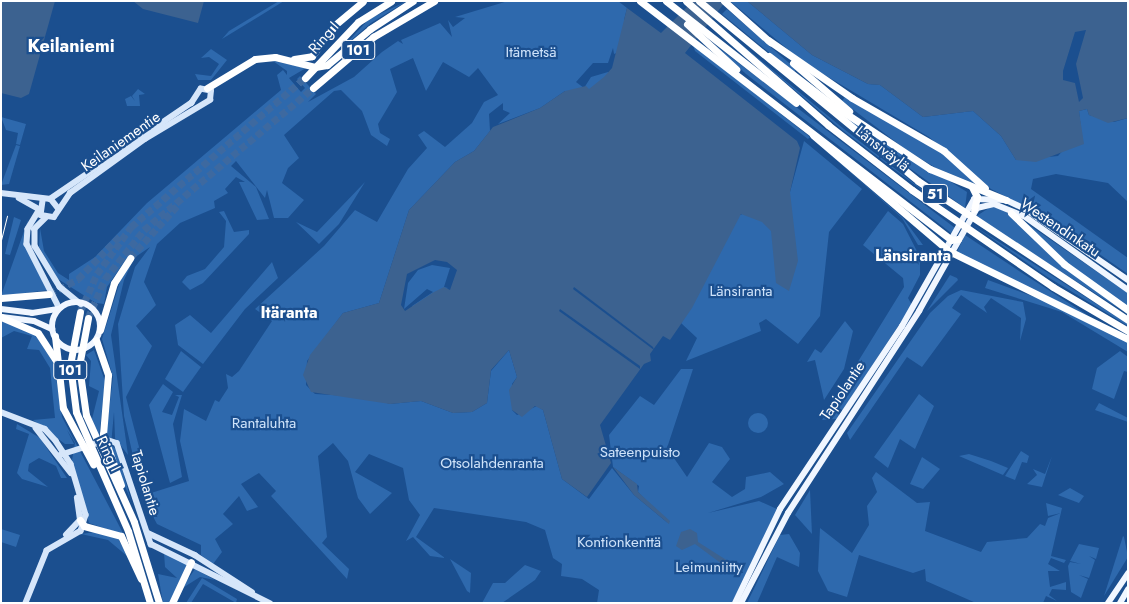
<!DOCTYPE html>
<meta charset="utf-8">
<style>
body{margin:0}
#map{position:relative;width:1129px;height:604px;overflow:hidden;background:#1b4f8f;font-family:Jost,sans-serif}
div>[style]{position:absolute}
.green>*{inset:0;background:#2e69ad}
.round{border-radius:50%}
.water>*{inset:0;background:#3c6290}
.pier>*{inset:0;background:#1b4f8f}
.highway-tunnel>*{height:7px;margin-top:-3.5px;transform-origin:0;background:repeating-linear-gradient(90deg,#3d69a0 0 7px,transparent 0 10.5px)}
.secondary>*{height:5.5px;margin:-2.75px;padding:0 2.75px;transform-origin:2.75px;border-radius:2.75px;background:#d6e6fa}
.primary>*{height:6px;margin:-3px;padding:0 3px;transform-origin:3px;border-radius:3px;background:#f0f6ff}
.primary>.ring{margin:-3px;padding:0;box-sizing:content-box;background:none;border:6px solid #f0f6ff;border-radius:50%}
.highway>*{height:7px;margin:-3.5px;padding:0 3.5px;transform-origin:3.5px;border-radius:3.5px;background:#fff}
.tram>*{height:1px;margin:-0.5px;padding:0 0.5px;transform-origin:0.5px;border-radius:0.5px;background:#fff}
span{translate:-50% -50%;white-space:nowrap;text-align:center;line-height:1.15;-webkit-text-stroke:4.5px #1b4f8f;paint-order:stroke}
.shield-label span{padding:1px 4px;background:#1b4f8f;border:1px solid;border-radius:4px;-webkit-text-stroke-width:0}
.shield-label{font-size:14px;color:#fff;font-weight:700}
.street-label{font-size:15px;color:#fff}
.park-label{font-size:15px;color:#cfe3fa}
.neighbourhood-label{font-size:16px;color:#fff;font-weight:700}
.quarter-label{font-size:18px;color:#fff;font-weight:700}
.frame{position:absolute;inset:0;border:2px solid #fff;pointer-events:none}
</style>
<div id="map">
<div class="green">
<i style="clip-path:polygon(279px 1px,284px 1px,222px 39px,229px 31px)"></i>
<i style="clip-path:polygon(407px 1px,371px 23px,340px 50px,369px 19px)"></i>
<i style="clip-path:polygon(evenodd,508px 1px,618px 1px,627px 8px,624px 20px,642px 43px,614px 54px,613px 48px,608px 63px,593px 63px,576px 82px,584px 88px,591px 77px,608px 72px,617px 79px,574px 97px,565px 91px,540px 108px,498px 124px,510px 113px,503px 110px,503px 103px,489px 114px,490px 131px,474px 151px,455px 162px,409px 210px,379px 303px,343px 313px,307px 361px,306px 385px,315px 394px,368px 397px,390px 404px,421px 401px,453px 413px,472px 412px,487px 403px,491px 371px,509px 350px,517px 377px,512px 384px,512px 410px,517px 415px,537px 406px,543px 410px,562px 479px,589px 499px,612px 468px,634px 495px,669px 524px,638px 492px,639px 486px,613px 467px,609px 435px,640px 396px,654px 405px,681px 369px,693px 369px,667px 448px,687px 477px,709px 443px,722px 447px,730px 459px,712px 482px,732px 497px,745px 489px,746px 477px,770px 472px,784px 484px,761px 497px,708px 513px,759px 501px,777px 509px,732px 603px,597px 603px,599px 590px,582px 579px,561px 576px,562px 564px,553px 558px,545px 530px,526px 522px,434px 508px,416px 537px,445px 558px,430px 556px,413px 537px,406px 541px,420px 515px,409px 500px,403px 468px,369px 454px,355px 472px,392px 493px,370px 514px,358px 498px,348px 461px,333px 443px,318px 456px,327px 537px,322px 543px,349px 569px,347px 579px,271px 496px,276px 491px,259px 473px,241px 484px,258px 507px,247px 511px,239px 496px,223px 514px,233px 524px,215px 539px,222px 552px,213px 564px,201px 555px,201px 545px,157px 524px,142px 496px,124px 416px,118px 324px,135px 267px,150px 247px,134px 258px,124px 280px,111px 335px,128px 455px,115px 438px,114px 412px,111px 445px,117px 450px,131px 501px,109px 447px,106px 435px,113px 377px,102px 339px,128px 256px,107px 287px,104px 304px,96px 303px,58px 279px,39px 247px,40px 228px,44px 251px,58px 273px,69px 280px,69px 274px,95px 257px,147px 203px,281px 90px,277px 75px,283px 70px,287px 75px,287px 71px,273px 61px,306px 68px,289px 78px,301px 92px,305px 88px,297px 79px,300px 76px,316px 94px,308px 102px,354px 77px,382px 52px,398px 41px,403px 44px,401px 40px,440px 23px,452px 37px,448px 20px,453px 27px,465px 18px,455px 17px,508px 1px,413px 58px,426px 91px,443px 62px,469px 77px,478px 68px,498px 95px,484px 102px,472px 123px,445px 147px,424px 131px,418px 135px,427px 148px,408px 169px,377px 222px,355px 210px,324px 246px,255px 309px,272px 321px,239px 371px,232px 377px,226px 374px,228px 388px,219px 402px,215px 400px,206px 421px,184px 409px,180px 441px,189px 481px,151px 493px,126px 397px,152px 346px,136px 326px,156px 305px,144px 282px,157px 244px,180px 223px,215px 208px,214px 201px,228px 193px,225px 189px,236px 177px,245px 182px,239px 182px,257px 220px,269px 219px,256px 187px,231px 166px,236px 161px,265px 198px,267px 190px,274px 218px,288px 218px,304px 200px,282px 183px,288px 168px,299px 158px,284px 135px,334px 91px,341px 90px,362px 111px,371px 135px,387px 146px,390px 139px,380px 133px,378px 124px,397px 92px,390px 69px,413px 58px)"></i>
<i style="clip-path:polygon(730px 1px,747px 1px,812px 55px,868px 84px,880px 85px,923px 117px,973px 111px,1001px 136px,1016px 160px,1058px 156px,1081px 130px,1079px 111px,1087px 109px,1089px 115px,1114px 122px,1128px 118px,1128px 202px,1108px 183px,1056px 174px,1033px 179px,1031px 189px,1128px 258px,1128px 274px,1046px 217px,991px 189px,929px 137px,803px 62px)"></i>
<i style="clip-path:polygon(727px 9px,796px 69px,794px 73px,722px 14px)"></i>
<i style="clip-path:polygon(713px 21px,844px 129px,960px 219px,842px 130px)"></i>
<i style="clip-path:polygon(711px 42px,955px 228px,951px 233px,746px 74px)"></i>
<i style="clip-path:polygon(693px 45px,810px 137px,808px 139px,695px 51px)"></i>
<i style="clip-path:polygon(211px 49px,227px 60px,211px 80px,198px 80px,195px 74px,211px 76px,219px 64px,209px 57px,201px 58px)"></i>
<i style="clip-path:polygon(138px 89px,145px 94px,139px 95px,140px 106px,127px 106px,125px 99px,131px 96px,135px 101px,132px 96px)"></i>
<i style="clip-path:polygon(845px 97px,939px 150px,981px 186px,936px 168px,905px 149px,842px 101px)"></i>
<i style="clip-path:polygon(837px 111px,967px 192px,965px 208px,887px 152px)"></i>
<i style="clip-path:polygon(1px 117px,26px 124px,20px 145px,16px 144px,18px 133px,6px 130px)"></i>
<i style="clip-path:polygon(804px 141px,862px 189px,829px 232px,820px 316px,798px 344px,766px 319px,759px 323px,761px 331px,686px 361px,697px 338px,681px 323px,738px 216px,790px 192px)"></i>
<i style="clip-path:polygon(818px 144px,903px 218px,923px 245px,918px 245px,902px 218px)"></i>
<i style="clip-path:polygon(16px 145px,20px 146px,9px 184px,1px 185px)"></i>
<i style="clip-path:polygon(365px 182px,339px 224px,319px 244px,296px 222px,317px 232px)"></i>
<i style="clip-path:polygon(992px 206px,1004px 210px,1053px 258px,1123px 311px,975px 217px)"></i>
<i style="clip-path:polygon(224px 211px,234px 232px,249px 230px,249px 234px,203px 283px,190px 290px,182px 282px,187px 276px,205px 269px,224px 247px,226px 221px,219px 212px)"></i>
<i style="clip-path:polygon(888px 211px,903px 224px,920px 257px,920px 275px,908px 298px,912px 305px,837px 419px,822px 420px,904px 287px,903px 278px,863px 245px)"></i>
<i style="clip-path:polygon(1016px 216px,1128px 293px,1128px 307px,1062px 259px)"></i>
<i style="clip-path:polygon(14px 217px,21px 220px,10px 255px,5px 254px)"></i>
<i style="clip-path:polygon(28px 220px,25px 247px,49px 290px,1px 296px)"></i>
<i style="clip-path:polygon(971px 224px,1128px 324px,1128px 326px,1046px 276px)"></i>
<i style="clip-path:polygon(965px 235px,1019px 271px,1089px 316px,958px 255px,939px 241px,957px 252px)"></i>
<i style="clip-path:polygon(272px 262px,278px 278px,245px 309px,203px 364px,178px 345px,175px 325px,190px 315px,211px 333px)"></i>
<i style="clip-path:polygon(432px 265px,450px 268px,444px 287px,448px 288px,412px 311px,412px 306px,433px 292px,427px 289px,404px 309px,408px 283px,418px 270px)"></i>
<i style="clip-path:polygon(950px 275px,957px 278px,958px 280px,927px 311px)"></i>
<i style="clip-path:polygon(988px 280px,1054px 304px,1128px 342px,1128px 352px,1062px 312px,985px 288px)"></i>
<i style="clip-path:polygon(961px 290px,1023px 302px,1026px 319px,1020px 341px,1021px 318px,991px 298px,984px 307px,987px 313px,961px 295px,952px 308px,961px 314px,922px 367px,907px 357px,850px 440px,847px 433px,930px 313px,948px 296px)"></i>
<i style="clip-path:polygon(1px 321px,34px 332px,54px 364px,62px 417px,124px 535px,89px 523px,72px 460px,75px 443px,67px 430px,74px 444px,65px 444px,33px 420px,55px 418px,50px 368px,39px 350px,27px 349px,32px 336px,14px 331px,1px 338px)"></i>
<i style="clip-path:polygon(845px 321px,853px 331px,844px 369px,824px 400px,815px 360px,807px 362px,815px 349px,821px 353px)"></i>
<i style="clip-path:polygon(94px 350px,105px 381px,99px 438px,92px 419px,99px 391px,89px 386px,91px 361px,86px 355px)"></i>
<i style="clip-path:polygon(181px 351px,201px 367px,183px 392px,165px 379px)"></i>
<i style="clip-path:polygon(1120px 351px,1128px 357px,1128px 372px,1124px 371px,1114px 399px,1092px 389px,1097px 368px)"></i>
<i style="clip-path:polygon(163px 384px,173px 392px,162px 412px,172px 415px,179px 397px,175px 395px,182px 395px,173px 424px,182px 477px,170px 483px,149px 405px)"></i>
<i style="clip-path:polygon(919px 394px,934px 406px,915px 449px,900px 439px,888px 468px,874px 457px)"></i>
<i style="clip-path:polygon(1099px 403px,1128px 418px,1128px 422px,1095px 410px)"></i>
<i class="round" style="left:748px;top:413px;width:20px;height:20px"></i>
<i style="clip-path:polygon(17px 424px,40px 438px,67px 478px,61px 478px,56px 466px,39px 458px,29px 464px,28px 471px,48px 487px,22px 479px,17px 473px,29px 434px,16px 429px)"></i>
<i style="clip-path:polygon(1021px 451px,1029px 456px,1027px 463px,1022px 462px,1015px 480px,1005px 476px)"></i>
<i style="clip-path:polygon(969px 454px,991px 461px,1008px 468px,1003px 475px,959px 456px)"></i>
<i style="clip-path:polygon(1052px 456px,1042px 487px,1027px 484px,1037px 475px,1033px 469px,1045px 474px)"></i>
<i style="clip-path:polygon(922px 457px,940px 469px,923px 489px,910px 484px)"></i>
<i style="clip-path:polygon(876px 472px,917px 503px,930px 502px,925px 531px,981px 552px,987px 542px,1027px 538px,1040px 524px,1045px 526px,1048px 518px,1061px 513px,1048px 516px,1046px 503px,1062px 508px,1051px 556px,1066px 560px,1064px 563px,1051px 558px,1048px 564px,1060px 571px,1048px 571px,1050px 587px,1066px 582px,1066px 590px,1052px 589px,1049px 595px,1057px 601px,1046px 596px,1043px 603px,976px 603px,926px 581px,925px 569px,913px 573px,859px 555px,847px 597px,828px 591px,818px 571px,820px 528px,852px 553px,869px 525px,867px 506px,877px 492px,872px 478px)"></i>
<i style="clip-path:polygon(1070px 488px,1084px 496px,1079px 503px,1058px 495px)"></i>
<i style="clip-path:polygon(810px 490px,812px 534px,795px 515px)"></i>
<i style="clip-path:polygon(1px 529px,20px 535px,16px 547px,1px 542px)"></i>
<i style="clip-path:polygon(103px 531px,117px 536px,127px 556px,108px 540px,81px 534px)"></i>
<i style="clip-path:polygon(789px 534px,800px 553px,799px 567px,777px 557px,757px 603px,747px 603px,780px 535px)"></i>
<i style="clip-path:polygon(1124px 537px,1128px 557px,1104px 596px,1123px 536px)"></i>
<i style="clip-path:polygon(1079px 544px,1099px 548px,1096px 559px,1089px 556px,1095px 560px,1089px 578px,1079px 575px,1088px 579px,1081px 598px,1071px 592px,1068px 566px,1070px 562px,1081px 564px,1070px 561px)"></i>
<i style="clip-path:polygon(164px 553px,187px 564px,170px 603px,163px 603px,158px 574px,177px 578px,165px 567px)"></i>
<i style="clip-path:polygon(450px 559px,471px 573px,470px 593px,467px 591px)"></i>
<i style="clip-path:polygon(525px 565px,541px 571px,535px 580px,502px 603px,482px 603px,493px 583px,505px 583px)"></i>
<i style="clip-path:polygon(195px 569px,215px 580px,200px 577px,181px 589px)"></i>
<i style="clip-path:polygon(202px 578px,237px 599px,236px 603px,203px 584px,191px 603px,186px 603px)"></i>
</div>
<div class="water">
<i style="clip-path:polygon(1px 1px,55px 1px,29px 94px,21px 98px,1px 93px)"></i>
<i style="clip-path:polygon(133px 1px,204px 1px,198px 23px,143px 9px)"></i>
<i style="clip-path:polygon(evenodd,693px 1px,726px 1px,685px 53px,797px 141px,800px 148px,790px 192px,798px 261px,789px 291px,776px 283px,771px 231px,762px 222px,741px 214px,692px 308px,670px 340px,663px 336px,650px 354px,651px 361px,644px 364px,600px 425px,611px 463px,587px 497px,562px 479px,543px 410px,535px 406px,522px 417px,512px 410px,509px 390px,517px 377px,509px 350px,491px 370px,487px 403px,472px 412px,453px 413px,421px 401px,390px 404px,311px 392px,303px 375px,310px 355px,343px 313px,379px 303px,409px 210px,455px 162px,474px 151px,493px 127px,540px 108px,565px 91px,586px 86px,589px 89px,604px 77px,612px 68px,627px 8px,661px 33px,693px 1px,435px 260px,447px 262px,457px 270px,450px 290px,444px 287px,434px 292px,405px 311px,401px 305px,407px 274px,435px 260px)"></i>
<i style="clip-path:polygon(evenodd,747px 1px,1128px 1px,1128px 118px,1108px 123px,1089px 115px,1087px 109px,1079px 111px,1084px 144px,1036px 162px,1016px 160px,1001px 136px,973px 111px,923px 117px,880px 85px,868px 84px,812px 55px,747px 1px,1086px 30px,1076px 64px,1083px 98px,1079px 102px,1075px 83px,1063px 80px,1063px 71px,1075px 32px,1086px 30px)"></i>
<i style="clip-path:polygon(613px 467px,637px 484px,638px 492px,670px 521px,669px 524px,634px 495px)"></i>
<i style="clip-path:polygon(690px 529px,697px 533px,698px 542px,739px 568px,726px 567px,695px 544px,682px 550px,676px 546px,681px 532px)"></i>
</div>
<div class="pier">
<i style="clip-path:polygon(574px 287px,653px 347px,654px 350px,573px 289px)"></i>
<i style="clip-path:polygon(560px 309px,640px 366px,640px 369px,559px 311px)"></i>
</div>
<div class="highway-tunnel">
<i style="left:130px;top:258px;width:70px;rotate:-47.9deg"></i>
<i style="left:49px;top:294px;width:33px;rotate:-27deg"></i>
<i style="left:78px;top:279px;width:62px;rotate:-45.7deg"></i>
<i style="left:80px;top:312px;width:42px;rotate:-65.9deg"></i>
<i style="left:97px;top:274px;width:58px;rotate:-54.1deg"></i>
<i style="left:131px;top:227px;width:229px;rotate:-40.6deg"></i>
<i style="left:88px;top:318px;width:43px;rotate:-66.4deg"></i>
<i style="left:105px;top:279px;width:63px;rotate:-51.5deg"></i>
<i style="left:144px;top:230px;width:221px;rotate:-40deg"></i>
</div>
<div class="secondary">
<i style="left:1px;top:193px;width:50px;rotate:6.8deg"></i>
<i style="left:51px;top:199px;width:11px;rotate:52deg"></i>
<i style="left:19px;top:198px;width:23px;rotate:29deg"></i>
<i style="left:43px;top:201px;width:14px;rotate:98deg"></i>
<i style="left:41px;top:215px;width:13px;rotate:9deg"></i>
<i style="left:54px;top:217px;width:29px;rotate:-56deg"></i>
<i style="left:70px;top:193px;width:92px;rotate:-35.8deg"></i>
<i style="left:145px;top:139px;width:76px;rotate:-31deg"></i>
<i style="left:210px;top:100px;width:9px;rotate:-84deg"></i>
<i style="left:211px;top:91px;width:10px;rotate:-169deg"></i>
<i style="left:201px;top:89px;width:17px;rotate:123deg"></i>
<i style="left:192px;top:103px;width:171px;rotate:145.8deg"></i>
<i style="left:39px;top:211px;width:21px;rotate:121deg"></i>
<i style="left:28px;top:229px;width:15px;rotate:94deg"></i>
<i style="left:27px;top:244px;width:71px;rotate:63.1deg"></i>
<i style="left:46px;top:218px;width:16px;rotate:135deg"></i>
<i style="left:35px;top:229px;width:17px;rotate:90deg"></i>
<i style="left:35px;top:246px;width:48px;rotate:58.6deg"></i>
<i style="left:60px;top:287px;width:27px;rotate:39deg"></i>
<i style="left:1px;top:412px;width:47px;rotate:21.1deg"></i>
<i style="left:45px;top:429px;width:16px;rotate:47deg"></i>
<i style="left:56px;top:441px;width:27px;rotate:57deg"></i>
<i style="left:71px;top:464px;width:53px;rotate:73.6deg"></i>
<i style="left:86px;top:515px;width:17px;rotate:107deg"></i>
<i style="left:81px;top:531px;width:39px;rotate:150deg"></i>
<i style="left:47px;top:551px;width:56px;rotate:112deg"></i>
<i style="left:36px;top:428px;width:57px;rotate:52.1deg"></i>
<i style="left:60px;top:455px;width:49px;rotate:-17.7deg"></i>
<i style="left:107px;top:440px;width:10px;rotate:17deg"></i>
<i style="left:117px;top:443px;width:107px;rotate:71.4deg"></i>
<i style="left:151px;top:544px;width:133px;rotate:26.4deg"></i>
<i style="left:148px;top:533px;width:52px;rotate:25.1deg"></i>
<i style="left:195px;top:555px;width:68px;rotate:33deg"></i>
<i style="left:66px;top:535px;width:21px;rotate:-47deg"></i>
<i style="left:80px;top:520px;width:22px;rotate:-98deg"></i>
</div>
<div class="primary">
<i class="ring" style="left:52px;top:302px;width:42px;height:42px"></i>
<i style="left:1px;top:309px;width:31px;rotate:7deg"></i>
<i style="left:32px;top:313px;width:25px;rotate:-9deg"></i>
<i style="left:2px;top:317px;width:32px;rotate:7deg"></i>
<i style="left:34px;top:321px;width:20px;rotate:24deg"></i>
<i style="left:735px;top:603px;width:104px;rotate:-64.4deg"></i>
<i style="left:780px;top:509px;width:220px;rotate:-56.3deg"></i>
<i style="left:902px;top:326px;width:146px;rotate:-60.4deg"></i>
<i style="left:974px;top:199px;width:32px;rotate:2deg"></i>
<i style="left:1006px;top:200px;width:21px;rotate:25deg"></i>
<i style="left:1025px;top:209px;width:125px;rotate:34.6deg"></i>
<i style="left:741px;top:603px;width:102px;rotate:-62.4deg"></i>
<i style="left:788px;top:513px;width:241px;rotate:-57deg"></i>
<i style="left:919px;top:311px;width:118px;rotate:-60.6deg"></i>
<i style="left:977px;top:208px;width:17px;rotate:-13deg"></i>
<i style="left:994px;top:204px;width:32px;rotate:22deg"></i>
<i style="left:1024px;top:216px;width:128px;rotate:35.4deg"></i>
<i style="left:1108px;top:603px;width:36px;rotate:-56deg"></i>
<i style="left:1120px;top:603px;width:16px;rotate:-60deg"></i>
</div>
<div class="highway">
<i style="left:640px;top:1px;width:392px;rotate:37.5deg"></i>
<i style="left:951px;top:240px;width:7px;rotate:-8deg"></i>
<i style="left:666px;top:1px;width:165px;rotate:38.1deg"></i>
<i style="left:686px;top:1px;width:189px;rotate:41.1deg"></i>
<i style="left:828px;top:125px;width:106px;rotate:37.7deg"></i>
<i style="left:912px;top:190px;width:171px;rotate:34.5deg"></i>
<i style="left:1053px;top:287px;width:87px;rotate:30.4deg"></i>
<i style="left:699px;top:1px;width:283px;rotate:39.4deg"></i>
<i style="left:918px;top:181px;width:252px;rotate:33.5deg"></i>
<i style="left:724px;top:1px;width:62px;rotate:41.7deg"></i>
<i style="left:687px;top:24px;width:67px;rotate:42.6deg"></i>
<i style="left:768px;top:40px;width:102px;rotate:34.6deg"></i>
<i style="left:852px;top:98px;width:106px;rotate:29.9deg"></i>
<i style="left:944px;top:151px;width:55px;rotate:42.1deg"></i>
<i style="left:769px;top:56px;width:77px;rotate:37.6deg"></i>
<i style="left:830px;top:103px;width:120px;rotate:33.4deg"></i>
<i style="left:930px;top:169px;width:82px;rotate:22.2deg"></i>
<i style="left:294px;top:59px;width:18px;rotate:-9deg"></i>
<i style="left:312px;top:56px;width:40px;rotate:-53deg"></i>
<i style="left:336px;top:24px;width:35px;rotate:-40deg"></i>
<i style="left:793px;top:63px;width:74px;rotate:40.6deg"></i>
<i style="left:305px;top:78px;width:77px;rotate:-46.6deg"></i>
<i style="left:358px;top:22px;width:39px;rotate:-32deg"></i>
<i style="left:207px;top:88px;width:56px;rotate:-31.1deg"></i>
<i style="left:255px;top:59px;width:20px;rotate:-6deg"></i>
<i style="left:275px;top:57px;width:41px;rotate:14deg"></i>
<i style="left:315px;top:67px;width:12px;rotate:-9deg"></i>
<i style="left:327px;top:65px;width:56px;rotate:-39.9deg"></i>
<i style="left:370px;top:29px;width:51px;rotate:-33.1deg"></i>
<i style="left:313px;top:88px;width:79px;rotate:-40.4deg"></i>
<i style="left:373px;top:37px;width:71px;rotate:-30.5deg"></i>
<i style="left:813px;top:135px;width:179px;rotate:40.5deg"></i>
<i style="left:949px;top:251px;width:199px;rotate:26.2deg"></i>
<i style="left:972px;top:187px;width:11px;rotate:63deg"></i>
<i style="left:977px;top:197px;width:13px;rotate:103deg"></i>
<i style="left:1011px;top:213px;width:74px;rotate:43.9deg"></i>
<i style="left:1064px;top:264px;width:79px;rotate:35.7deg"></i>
<i style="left:1px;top:298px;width:48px;rotate:-4.8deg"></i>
<i style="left:80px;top:312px;width:54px;rotate:100.7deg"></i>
<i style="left:70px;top:365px;width:47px;rotate:82.7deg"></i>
<i style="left:76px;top:412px;width:130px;rotate:66.4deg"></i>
<i style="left:128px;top:531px;width:75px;rotate:73deg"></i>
<i style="left:1px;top:317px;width:40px;rotate:23.4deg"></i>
<i style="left:38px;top:333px;width:33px;rotate:57deg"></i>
<i style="left:88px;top:318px;width:49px;rotate:100.6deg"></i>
<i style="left:79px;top:366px;width:49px;rotate:81.9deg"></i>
<i style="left:86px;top:415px;width:117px;rotate:65.8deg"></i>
<i style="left:134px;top:522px;width:85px;rotate:72.8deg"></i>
<i style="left:100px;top:330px;width:49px;rotate:-73.4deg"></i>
<i style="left:114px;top:283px;width:30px;rotate:-57deg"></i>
<i style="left:55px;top:336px;width:72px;rotate:83.7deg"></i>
<i style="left:63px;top:408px;width:64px;rotate:61.8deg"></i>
<i style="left:96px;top:340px;width:37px;rotate:71deg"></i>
<i style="left:108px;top:375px;width:59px;rotate:94.8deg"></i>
<i style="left:103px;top:434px;width:54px;rotate:70.6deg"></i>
<i style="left:80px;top:520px;width:7px;rotate:56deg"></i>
<i style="left:84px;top:526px;width:38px;rotate:15deg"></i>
<i style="left:121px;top:536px;width:47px;rotate:65.1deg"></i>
<i style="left:172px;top:603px;width:45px;rotate:-65.1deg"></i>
</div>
<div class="tram">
<i style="left:1px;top:240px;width:25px;rotate:-76deg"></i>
</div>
<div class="shield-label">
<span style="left:358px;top:50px">101</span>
<span style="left:935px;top:194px">51</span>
<span style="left:70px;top:370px">101</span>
</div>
<div class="street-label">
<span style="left:324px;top:38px;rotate:-49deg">Ring I</span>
<span style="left:121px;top:142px;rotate:-35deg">Keilaniementie</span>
<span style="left:882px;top:149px;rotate:38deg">Länsiväylä</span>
<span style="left:1060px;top:228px;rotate:34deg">Westendinkatu</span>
<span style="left:843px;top:391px;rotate:-56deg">Tapiolantie</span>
<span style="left:108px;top:454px;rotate:64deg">Ring I</span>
<span style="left:145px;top:483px;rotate:73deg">Tapiolantie</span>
</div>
<div class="park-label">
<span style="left:531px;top:53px">Itämetsä</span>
<span style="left:741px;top:292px">Länsiranta</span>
<span style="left:264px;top:424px">Rantaluhta</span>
<span style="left:640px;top:453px">Sateenpuisto</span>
<span style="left:492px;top:464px">Otsolahdenranta</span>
<span style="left:619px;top:543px">Kontionkenttä</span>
<span style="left:709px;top:568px">Leimuniitty</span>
</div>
<div class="neighbourhood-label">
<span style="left:913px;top:256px">Länsiranta</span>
<span style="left:289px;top:313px">Itäranta</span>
</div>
<div class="quarter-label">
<span style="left:71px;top:46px">Keilaniemi</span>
</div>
<div class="frame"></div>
</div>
